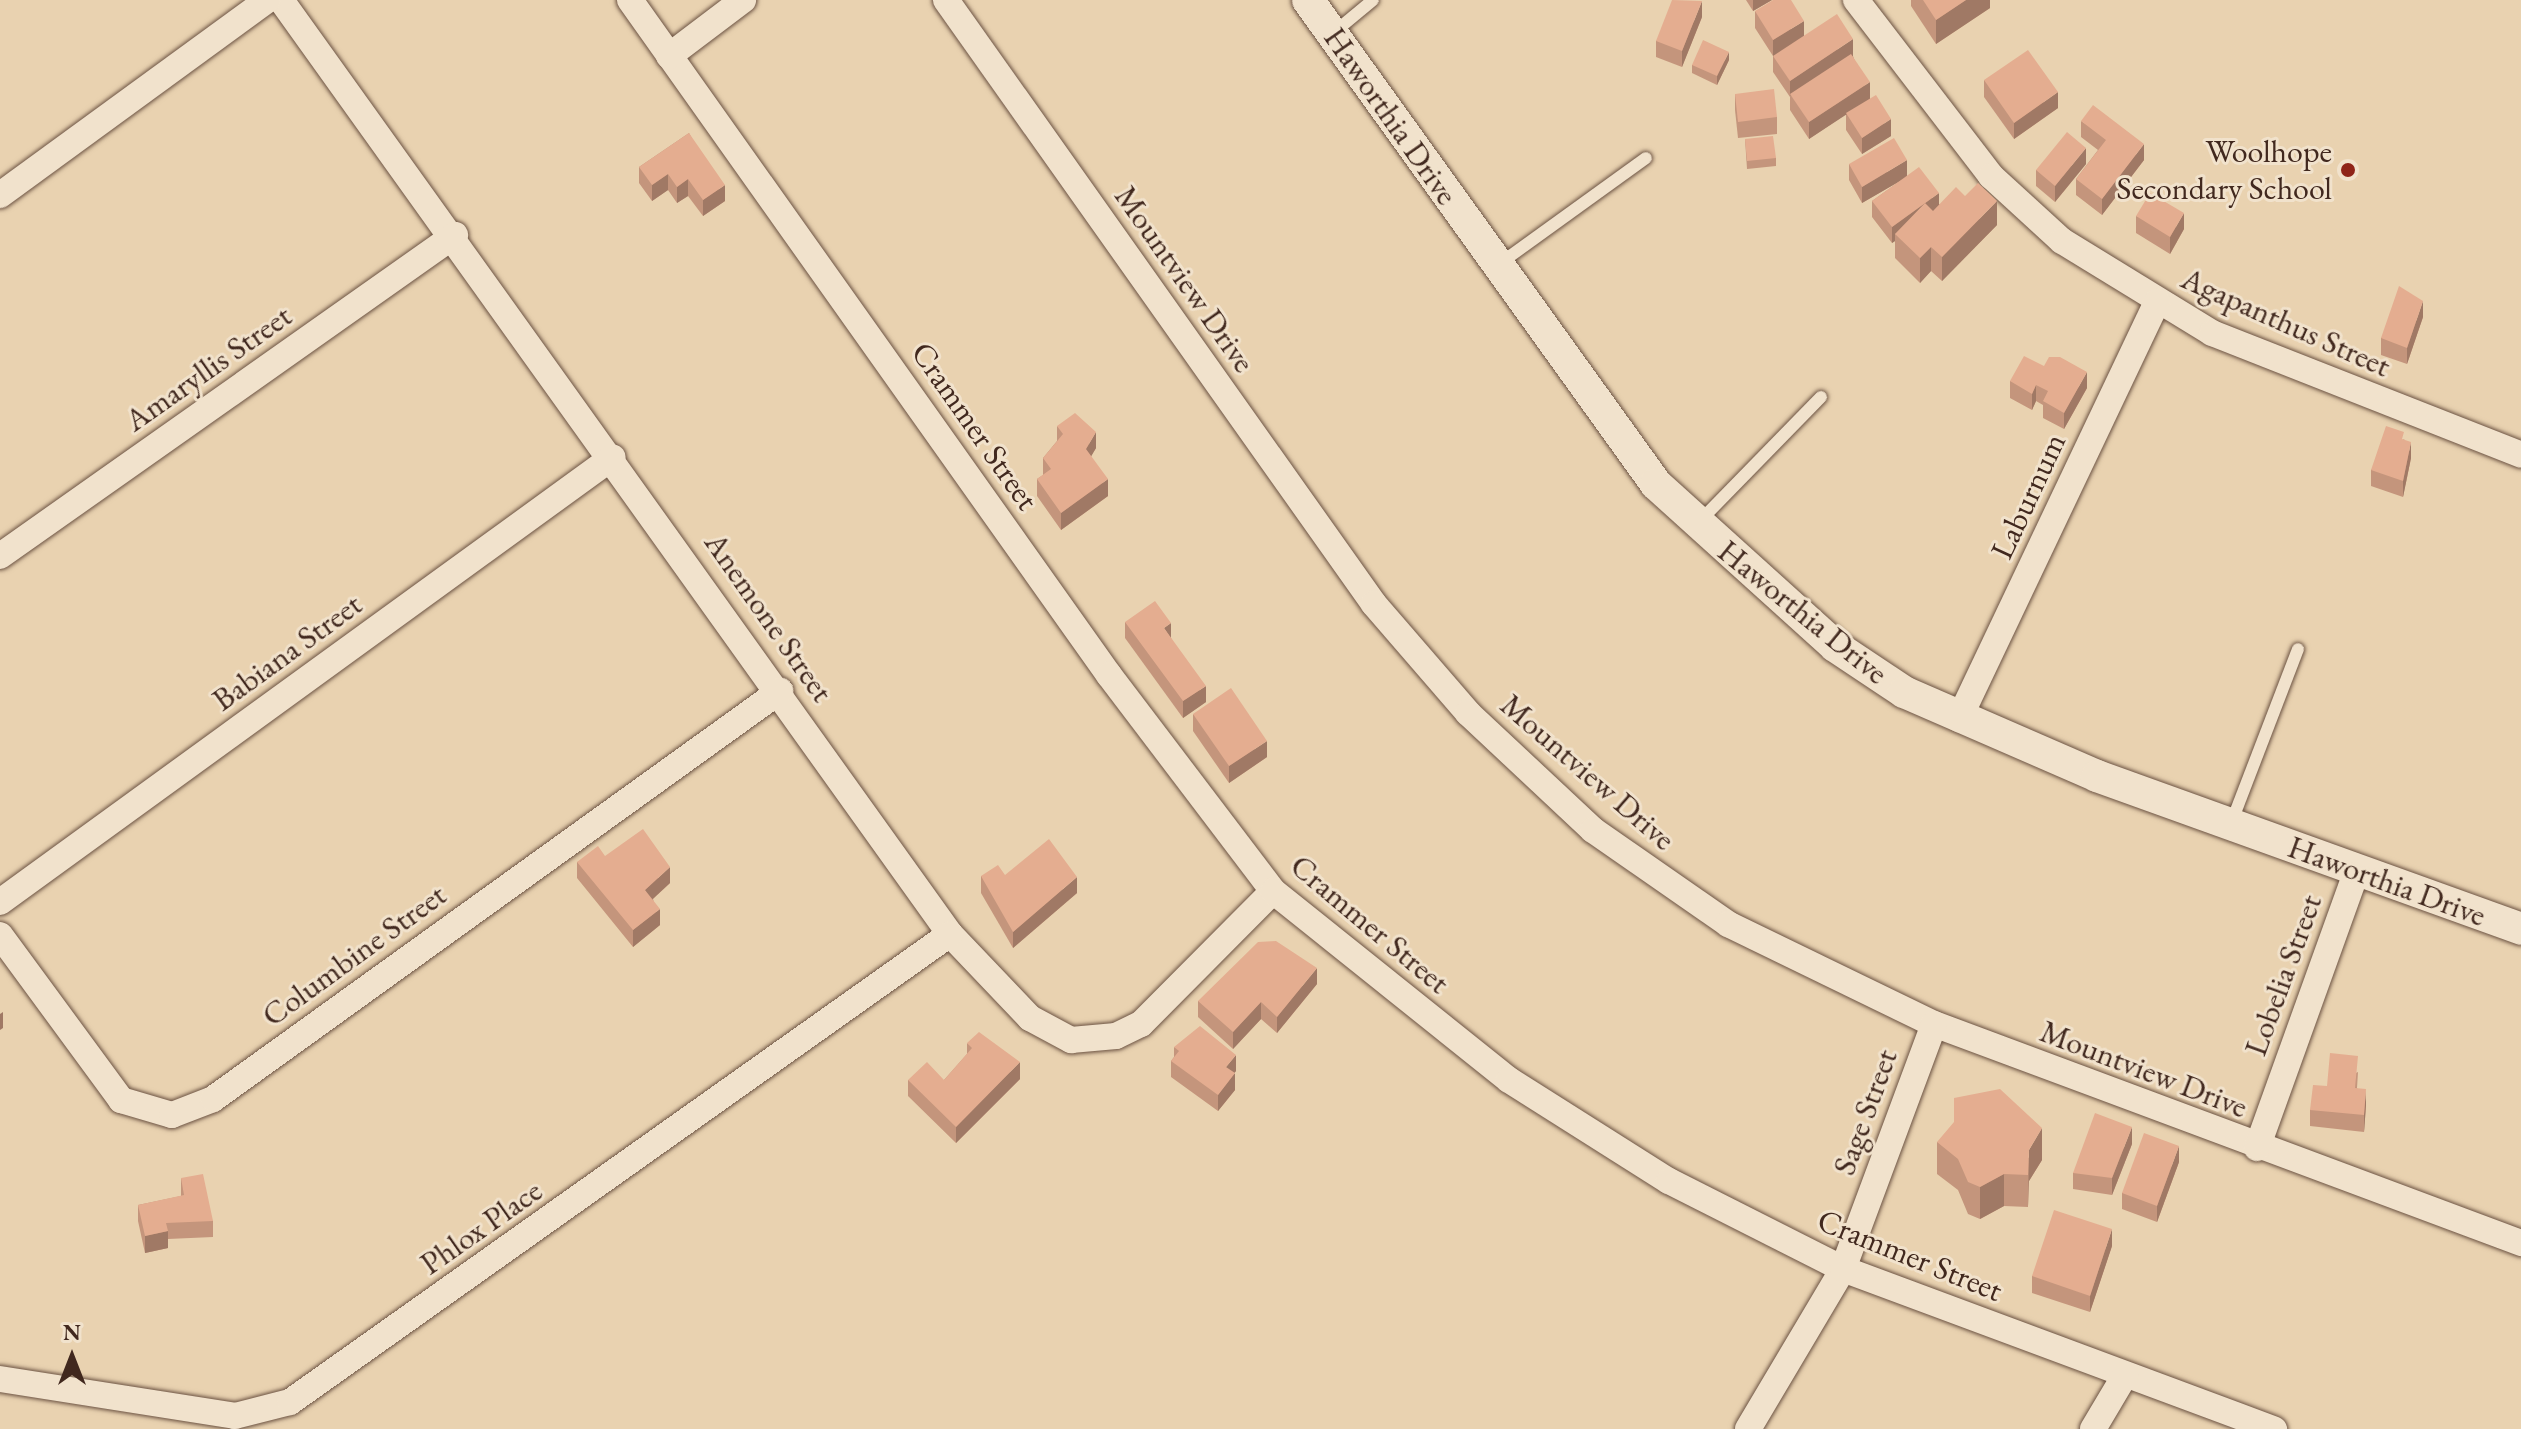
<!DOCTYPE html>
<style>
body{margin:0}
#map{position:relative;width:2521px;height:1429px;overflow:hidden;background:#e9d2b0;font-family:"EB Garamond",serif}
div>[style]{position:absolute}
.roads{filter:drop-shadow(0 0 2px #6b5242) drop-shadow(0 0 2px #6b5242)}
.service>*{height:12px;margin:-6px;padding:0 6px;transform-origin:6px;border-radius:6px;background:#f1e2cc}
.minor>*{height:26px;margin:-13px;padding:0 13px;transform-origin:13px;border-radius:13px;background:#f1e2cc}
.tertiary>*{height:32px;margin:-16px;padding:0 16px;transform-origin:16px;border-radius:16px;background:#f1e2cc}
.wall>*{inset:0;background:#c4957c}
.shaded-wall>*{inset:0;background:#a07965}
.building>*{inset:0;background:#e4ad90}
.dots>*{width:22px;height:22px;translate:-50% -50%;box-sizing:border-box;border:4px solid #f1e2cc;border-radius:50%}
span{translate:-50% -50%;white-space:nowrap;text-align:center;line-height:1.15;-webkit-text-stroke:6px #f1e2cc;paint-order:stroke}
.street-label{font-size:32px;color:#41281e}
.poi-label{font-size:32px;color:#41281e}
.right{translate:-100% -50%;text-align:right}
.north{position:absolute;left:32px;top:1317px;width:80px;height:80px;-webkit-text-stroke:6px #f1e2cc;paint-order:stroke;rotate:0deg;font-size:22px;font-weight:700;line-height:32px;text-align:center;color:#41281e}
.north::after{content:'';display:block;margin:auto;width:28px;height:36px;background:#41281e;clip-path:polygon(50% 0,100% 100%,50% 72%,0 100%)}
</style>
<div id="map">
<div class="roads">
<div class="service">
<i style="left:1332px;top:34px;width:53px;rotate:-39.7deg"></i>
<i style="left:1499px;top:264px;width:181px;rotate:-35.8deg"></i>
<i style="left:1698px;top:523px;width:176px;rotate:-45.7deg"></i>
<i style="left:2232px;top:821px;width:184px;rotate:-69deg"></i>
</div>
<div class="minor">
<i style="left:281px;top:0;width:1149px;rotate:54.39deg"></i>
<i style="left:950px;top:934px;width:116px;rotate:46.4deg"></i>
<i style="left:1030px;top:1018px;width:47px;rotate:28.2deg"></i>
<i style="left:1071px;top:1040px;width:45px;rotate:-5.1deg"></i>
<i style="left:1116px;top:1036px;width:28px;rotate:-26deg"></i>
<i style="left:1141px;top:1024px;width:187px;rotate:-45.2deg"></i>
<i style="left:630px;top:0;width:828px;rotate:54.64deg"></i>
<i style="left:1109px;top:675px;width:271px;rotate:52.8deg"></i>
<i style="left:1273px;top:891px;width:302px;rotate:38.7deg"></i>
<i style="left:1509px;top:1080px;width:189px;rotate:32.3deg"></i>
<i style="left:1669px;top:1181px;width:195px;rotate:26.8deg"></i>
<i style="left:1843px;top:1269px;width:460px;rotate:20.4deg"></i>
<i style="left:946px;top:0;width:740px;rotate:54.68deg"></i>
<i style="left:1374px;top:604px;width:144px;rotate:49.2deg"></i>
<i style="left:1468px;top:713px;width:171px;rotate:43.1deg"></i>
<i style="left:1593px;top:830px;width:165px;rotate:34.8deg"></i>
<i style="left:1728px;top:924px;width:229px;rotate:25.9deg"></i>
<i style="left:1934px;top:1024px;width:627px;rotate:20.46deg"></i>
<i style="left:1856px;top:0;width:222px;rotate:52.5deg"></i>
<i style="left:1991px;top:176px;width:96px;rotate:42.5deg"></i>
<i style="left:2062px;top:241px;width:176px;rotate:31.5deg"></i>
<i style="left:2212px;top:333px;width:332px;rotate:21.5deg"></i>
<i style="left:669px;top:56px;width:93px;rotate:-37.1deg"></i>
<i style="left:0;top:195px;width:331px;rotate:-36.1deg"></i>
<i style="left:0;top:556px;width:557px;rotate:-35.2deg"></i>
<i style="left:1959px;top:719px;width:462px;rotate:-64.6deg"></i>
<i style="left:0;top:902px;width:757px;rotate:-35.98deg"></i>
<i style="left:0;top:935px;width:205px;rotate:53.7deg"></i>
<i style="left:121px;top:1100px;width:53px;rotate:16.4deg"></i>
<i style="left:172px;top:1115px;width:44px;rotate:-21.3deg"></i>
<i style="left:213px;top:1099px;width:699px;rotate:-35.74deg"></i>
<i style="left:2257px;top:1148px;width:295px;rotate:-70.2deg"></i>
<i style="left:0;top:1379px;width:238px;rotate:8.9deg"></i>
<i style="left:235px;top:1416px;width:57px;rotate:-14.3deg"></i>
<i style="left:290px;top:1402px;width:809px;rotate:-35.34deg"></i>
<i style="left:1748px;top:1429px;width:186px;rotate:-59.3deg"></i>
<i style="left:1843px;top:1269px;width:261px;rotate:-69.6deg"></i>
<i style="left:2093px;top:1429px;width:63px;rotate:-59.3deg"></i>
</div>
<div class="tertiary">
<i style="left:1308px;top:0;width:596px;rotate:54.28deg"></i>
<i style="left:1656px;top:484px;width:241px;rotate:42.1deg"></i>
<i style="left:1835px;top:646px;width:83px;rotate:33.7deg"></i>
<i style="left:1904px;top:692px;width:210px;rotate:23.5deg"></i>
<i style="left:2097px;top:776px;width:451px;rotate:19.8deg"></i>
</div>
</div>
<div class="wall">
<i style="clip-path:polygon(1746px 0,1772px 0,1753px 11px)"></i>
<i style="clip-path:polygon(1911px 0,1990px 0,1990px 8px,1936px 44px,1911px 6px)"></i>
<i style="clip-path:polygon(1755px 11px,1804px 36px,1853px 56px,1870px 99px,1891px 136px,1862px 154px,1846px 130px,1846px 114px,1809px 139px,1790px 110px,1790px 97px,1773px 72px,1773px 56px,1755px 28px)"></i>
<i style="clip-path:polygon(1702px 17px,1682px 67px,1656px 57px,1656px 41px)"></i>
<i style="clip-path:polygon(1729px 60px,1717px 85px,1692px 73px,1692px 65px)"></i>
<i style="clip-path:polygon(1984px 80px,2058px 108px,2014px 139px,1984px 97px)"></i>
<i style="clip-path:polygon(1735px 94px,1777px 117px,1777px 134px,1738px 138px,1735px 110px)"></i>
<i style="clip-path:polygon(2081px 121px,2144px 160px,2102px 215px,2076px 195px,2076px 179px,2098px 150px,2081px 137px)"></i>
<i style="clip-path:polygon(689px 133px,725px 201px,703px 216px,688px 196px,677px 203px,668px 190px,652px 201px,639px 183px,639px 167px)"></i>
<i style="clip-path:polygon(1745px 139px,1776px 158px,1776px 166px,1747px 169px)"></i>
<i style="clip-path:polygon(1849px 164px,1907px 176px,1939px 204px,1997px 225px,1942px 281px,1931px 271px,1920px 283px,1895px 258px,1895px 241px,1892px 243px,1872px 217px,1872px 201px,1900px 181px,1862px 203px,1849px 180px)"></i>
<i style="clip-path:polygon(2086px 164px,2055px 202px,2036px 186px,2036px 170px)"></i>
<i style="clip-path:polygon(2136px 216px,2184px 229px,2170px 254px,2136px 233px)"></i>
<i style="clip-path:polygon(2423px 317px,2407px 364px,2381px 355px,2381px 338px)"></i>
<i style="clip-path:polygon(2010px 381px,2087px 388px,2064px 429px,2043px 418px,2043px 405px,2036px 401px,2032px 410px,2010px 398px)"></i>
<i style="clip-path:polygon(1057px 426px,1096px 448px,1091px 456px,1108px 496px,1061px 530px,1037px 496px,1037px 479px,1043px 475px,1043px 458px,1057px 441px)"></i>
<i style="clip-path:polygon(2404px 439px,2411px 458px,2403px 497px,2371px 486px,2371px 470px)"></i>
<i style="clip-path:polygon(1125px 622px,1171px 638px,1206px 702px,1183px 718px,1125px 638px)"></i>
<i style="clip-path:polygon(1193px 714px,1267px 757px,1229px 783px,1193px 731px)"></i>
<i style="clip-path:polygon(605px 856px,670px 883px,653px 899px,660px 925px,633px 947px,577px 878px,577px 862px)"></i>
<i style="clip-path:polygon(1005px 875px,1077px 893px,1013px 948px,981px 893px,981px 876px)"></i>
<i style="clip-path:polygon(1317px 984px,1277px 1033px,1261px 1019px,1233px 1049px,1198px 1017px,1198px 1001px)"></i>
<i style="clip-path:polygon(967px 1043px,1020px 1079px,956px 1143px,908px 1096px,908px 1080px,944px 1080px,967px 1054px)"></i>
<i style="clip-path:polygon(1174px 1047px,1236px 1071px,1234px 1073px,1235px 1090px,1218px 1111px,1171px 1077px,1171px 1061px,1174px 1057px)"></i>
<i style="clip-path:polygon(2358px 1072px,2357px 1088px,2366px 1105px,2364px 1132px,2310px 1126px,2310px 1110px,2327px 1086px)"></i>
<i style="clip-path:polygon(1937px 1142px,2042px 1160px,2029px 1181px,2028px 1207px,2004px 1206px,1980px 1219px,1968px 1214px,1958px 1190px,1937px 1174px)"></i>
<i style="clip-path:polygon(2132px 1144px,2112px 1195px,2073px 1189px,2073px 1173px)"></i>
<i style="clip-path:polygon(2179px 1162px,2157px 1222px,2122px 1209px,2122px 1193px)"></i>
<i style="clip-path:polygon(181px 1178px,213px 1221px,213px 1237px,168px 1239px,168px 1248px,145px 1253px,138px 1221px,138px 1205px,181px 1196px)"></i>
<i style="clip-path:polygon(2112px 1246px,2090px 1312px,2032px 1293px,2032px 1276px)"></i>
</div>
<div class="shaded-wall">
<i style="clip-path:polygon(1753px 0,1772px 0,1753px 11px)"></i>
<i style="clip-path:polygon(1966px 0,1990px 0,1990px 8px,1936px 44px,1936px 20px)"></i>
<i style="clip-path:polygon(1702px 1px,1702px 17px,1682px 67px,1682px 51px)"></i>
<i style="clip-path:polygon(1804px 21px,1804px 37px,1773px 57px,1773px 40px)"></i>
<i style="clip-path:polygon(1853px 39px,1853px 56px,1791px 96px,1790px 94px,1790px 97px,1790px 81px)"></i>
<i style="clip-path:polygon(1729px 52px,1729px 60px,1717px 85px,1717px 76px)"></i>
<i style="clip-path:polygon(1870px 82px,1870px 99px,1809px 139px,1809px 122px)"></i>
<i style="clip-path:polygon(2058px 92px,2058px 108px,2014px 139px,2014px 123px)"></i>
<i style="clip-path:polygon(1891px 119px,1891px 136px,1862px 154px,1862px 138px)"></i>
<i style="clip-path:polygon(2144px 144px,2144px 160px,2102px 215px,2102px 199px)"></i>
<i style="clip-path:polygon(2086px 148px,2086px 164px,2055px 202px,2055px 186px)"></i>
<i style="clip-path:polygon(1907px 160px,1907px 177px,1862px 203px,1862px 187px)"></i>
<i style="clip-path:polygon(668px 174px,668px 190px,652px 201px,652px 185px)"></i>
<i style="clip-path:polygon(688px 179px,688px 196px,677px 203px,677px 187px)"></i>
<i style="clip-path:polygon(725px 185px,725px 201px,703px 216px,703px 200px)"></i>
<i style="clip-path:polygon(1939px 193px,1939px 210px,1895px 234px,1895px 241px,1892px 243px,1892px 227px)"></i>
<i style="clip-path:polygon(1997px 201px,1997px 225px,1942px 281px,1942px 257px)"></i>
<i style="clip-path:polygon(2184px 213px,2184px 229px,2170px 254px,2170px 237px)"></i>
<i style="clip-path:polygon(1931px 247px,1931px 271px,1920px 283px,1920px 258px)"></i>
<i style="clip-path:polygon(2423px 301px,2423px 317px,2407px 364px,2407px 348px)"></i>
<i style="clip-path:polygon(2087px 372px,2087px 388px,2064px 429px,2064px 413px)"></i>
<i style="clip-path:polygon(2036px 385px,2036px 401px,2032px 410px,2032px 394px)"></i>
<i style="clip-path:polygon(1096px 432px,1096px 448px,1086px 465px,1086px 449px)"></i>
<i style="clip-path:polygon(2411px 442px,2411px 458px,2403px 497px,2403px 481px)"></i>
<i style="clip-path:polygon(1108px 479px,1108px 496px,1061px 530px,1061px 513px)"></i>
<i style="clip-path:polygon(1171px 623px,1171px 639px,1164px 628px)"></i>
<i style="clip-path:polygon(1206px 686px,1206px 702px,1183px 718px,1183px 701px)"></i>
<i style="clip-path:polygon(1267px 741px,1267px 757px,1229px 783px,1229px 766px)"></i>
<i style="clip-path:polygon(670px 867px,670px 883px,645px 906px,645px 890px)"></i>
<i style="clip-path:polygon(1077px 877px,1077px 893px,1013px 948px,1013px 932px)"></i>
<i style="clip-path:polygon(660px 909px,660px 925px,633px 947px,633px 930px)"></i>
<i style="clip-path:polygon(1317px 968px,1317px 984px,1277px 1033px,1277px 1017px)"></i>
<i style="clip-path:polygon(1261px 1002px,1261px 1019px,1233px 1049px,1233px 1032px)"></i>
<i style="clip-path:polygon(3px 1012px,3px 1028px,0 1030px,0 1014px)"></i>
<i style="clip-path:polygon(1236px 1055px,1236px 1071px,1226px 1083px,1226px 1067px)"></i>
<i style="clip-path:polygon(1020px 1062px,1020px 1079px,956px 1143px,956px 1127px)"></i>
<i style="clip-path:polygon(1235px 1073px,1235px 1090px,1218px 1111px,1218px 1095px)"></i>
<i style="clip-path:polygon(2366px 1089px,2366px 1105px,2364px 1132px,2364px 1115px)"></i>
<i style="clip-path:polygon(2132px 1127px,2132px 1144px,2112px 1195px,2112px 1178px)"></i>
<i style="clip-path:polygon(2042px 1128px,2042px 1160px,2029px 1181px,2028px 1207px,2029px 1150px)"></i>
<i style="clip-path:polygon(2179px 1146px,2179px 1162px,2157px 1222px,2157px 1206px)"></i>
<i style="clip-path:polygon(2004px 1174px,2004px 1206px,1980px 1219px,1980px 1187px)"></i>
<i style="clip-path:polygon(2112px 1229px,2112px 1246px,2090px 1312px,2090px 1296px)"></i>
<i style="clip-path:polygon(168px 1231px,168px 1248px,145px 1253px,145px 1236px)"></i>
</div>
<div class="building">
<i style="clip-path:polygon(1672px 0,1702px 1px,1682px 51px,1656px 41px)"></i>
<i style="clip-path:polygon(1773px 0,1791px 0,1804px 21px,1773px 40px,1755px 11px)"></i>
<i style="clip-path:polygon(1923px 0,1966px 0,1936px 20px)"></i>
<i style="clip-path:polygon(1837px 14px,1853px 39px,1790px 81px,1773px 56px)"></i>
<i style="clip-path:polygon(1703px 40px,1729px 52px,1717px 76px,1692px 65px)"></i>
<i style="clip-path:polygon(2028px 50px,2058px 92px,2014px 123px,1984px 80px)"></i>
<i style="clip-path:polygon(1851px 54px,1870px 82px,1809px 122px,1790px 94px)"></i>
<i style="clip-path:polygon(1774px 89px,1777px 117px,1738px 122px,1735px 94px)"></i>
<i style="clip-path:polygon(1876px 95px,1891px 119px,1862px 138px,1846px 113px)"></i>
<i style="clip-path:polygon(2093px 105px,2144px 144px,2102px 199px,2076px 179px,2106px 140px,2081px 121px)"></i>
<i style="clip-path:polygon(2067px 132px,2086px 148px,2055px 186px,2036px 170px)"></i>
<i style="clip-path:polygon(689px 133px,725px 185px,703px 200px,688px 179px,677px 187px,668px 174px,652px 185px,639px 167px)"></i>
<i style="clip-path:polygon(1773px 136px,1776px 158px,1747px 161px,1745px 139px)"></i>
<i style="clip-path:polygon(1894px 138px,1907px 160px,1862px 187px,1849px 164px)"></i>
<i style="clip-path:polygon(1919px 167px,1939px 193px,1892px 227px,1872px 201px)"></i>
<i style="clip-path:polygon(1978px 183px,1997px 201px,1942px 257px,1931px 247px,1920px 258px,1895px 234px,1925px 203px,1933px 211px,1956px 187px,1965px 196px)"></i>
<i style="clip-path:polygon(2150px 193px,2184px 213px,2170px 237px,2136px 216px)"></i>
<i style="clip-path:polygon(2399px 286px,2423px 301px,2407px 348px,2381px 338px)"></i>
<i style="clip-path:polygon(2024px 356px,2044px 366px,2049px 357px,2060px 357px,2087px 372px,2064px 413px,2043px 401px,2048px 391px,2036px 385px,2032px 394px,2010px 381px)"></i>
<i style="clip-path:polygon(1075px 413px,1096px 432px,1086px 449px,1108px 479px,1061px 513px,1037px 479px,1051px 469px,1043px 458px,1063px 434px,1057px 426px)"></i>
<i style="clip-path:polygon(2386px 426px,2404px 432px,2402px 439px,2411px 442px,2403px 481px,2371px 470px)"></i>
<i style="clip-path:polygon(1155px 601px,1171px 623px,1164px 628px,1206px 686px,1183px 701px,1125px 622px)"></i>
<i style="clip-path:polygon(1231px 688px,1267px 741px,1229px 766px,1193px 714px)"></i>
<i style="clip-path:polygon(643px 829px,670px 867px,645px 890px,660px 909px,633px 930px,577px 862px,598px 846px,605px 856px)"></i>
<i style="clip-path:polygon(1049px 839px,1077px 877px,1013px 932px,981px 876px,998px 865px,1005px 875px)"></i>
<i style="clip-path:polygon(1276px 941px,1317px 968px,1277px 1017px,1261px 1002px,1233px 1032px,1198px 1001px,1258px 942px)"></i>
<i style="clip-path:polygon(1200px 1026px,1236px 1055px,1226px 1067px,1235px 1073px,1218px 1095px,1171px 1061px,1179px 1051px,1174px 1047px)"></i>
<i style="clip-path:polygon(979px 1032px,1020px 1062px,956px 1127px,908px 1080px,927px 1062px,944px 1080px,972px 1048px,967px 1043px)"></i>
<i style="clip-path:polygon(2330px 1053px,2358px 1056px,2355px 1088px,2366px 1089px,2364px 1115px,2310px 1110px,2313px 1085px,2327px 1086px)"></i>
<i style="clip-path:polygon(2000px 1089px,2042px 1128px,2029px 1150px,2028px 1175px,2004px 1174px,1980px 1187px,1968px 1182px,1958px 1159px,1937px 1142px,1954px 1122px,1954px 1098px)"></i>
<i style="clip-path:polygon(2095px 1113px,2132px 1127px,2112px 1178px,2073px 1173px)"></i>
<i style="clip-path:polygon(2144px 1133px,2179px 1146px,2157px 1206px,2122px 1193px)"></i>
<i style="clip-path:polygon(203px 1174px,213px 1221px,166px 1223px,168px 1231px,145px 1236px,138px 1205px,184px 1195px,181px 1178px)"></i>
<i style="clip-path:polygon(2054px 1210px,2112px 1229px,2090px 1296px,2032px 1276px)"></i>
</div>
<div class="dots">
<i style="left:2348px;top:170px;background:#8f2418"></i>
</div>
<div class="street-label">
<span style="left:1391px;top:116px;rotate:55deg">Haworthia Drive</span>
<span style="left:1185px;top:279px;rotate:55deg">Mountview Drive</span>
<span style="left:2286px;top:322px;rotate:24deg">Agapanthus Street</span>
<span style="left:208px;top:368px;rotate:-35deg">Amaryllis Street</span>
<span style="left:975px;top:426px;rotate:55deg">Crammer Street</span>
<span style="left:2028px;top:496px;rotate:-65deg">Laburnum</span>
<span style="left:1803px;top:612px;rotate:39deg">Haworthia Drive</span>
<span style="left:769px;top:617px;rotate:55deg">Anemone Street</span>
<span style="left:287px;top:652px;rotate:-36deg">Babiana Street</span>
<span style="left:1588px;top:772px;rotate:41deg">Mountview Drive</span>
<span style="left:2387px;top:881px;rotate:20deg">Haworthia Drive</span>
<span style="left:1370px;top:924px;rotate:40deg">Crammer Street</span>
<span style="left:354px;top:955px;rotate:-36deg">Columbine Street</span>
<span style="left:2283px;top:975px;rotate:-70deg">Lobelia Street</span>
<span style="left:2144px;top:1069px;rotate:21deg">Mountview Drive</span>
<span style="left:1865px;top:1112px;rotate:-70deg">Sage Street</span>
<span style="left:481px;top:1227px;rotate:-35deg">Phlox Place</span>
<span style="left:1910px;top:1255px;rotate:22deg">Crammer Street</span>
</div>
<div class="poi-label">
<span class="right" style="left:2332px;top:170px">Woolhope<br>Secondary School</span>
</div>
<div class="north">N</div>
</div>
